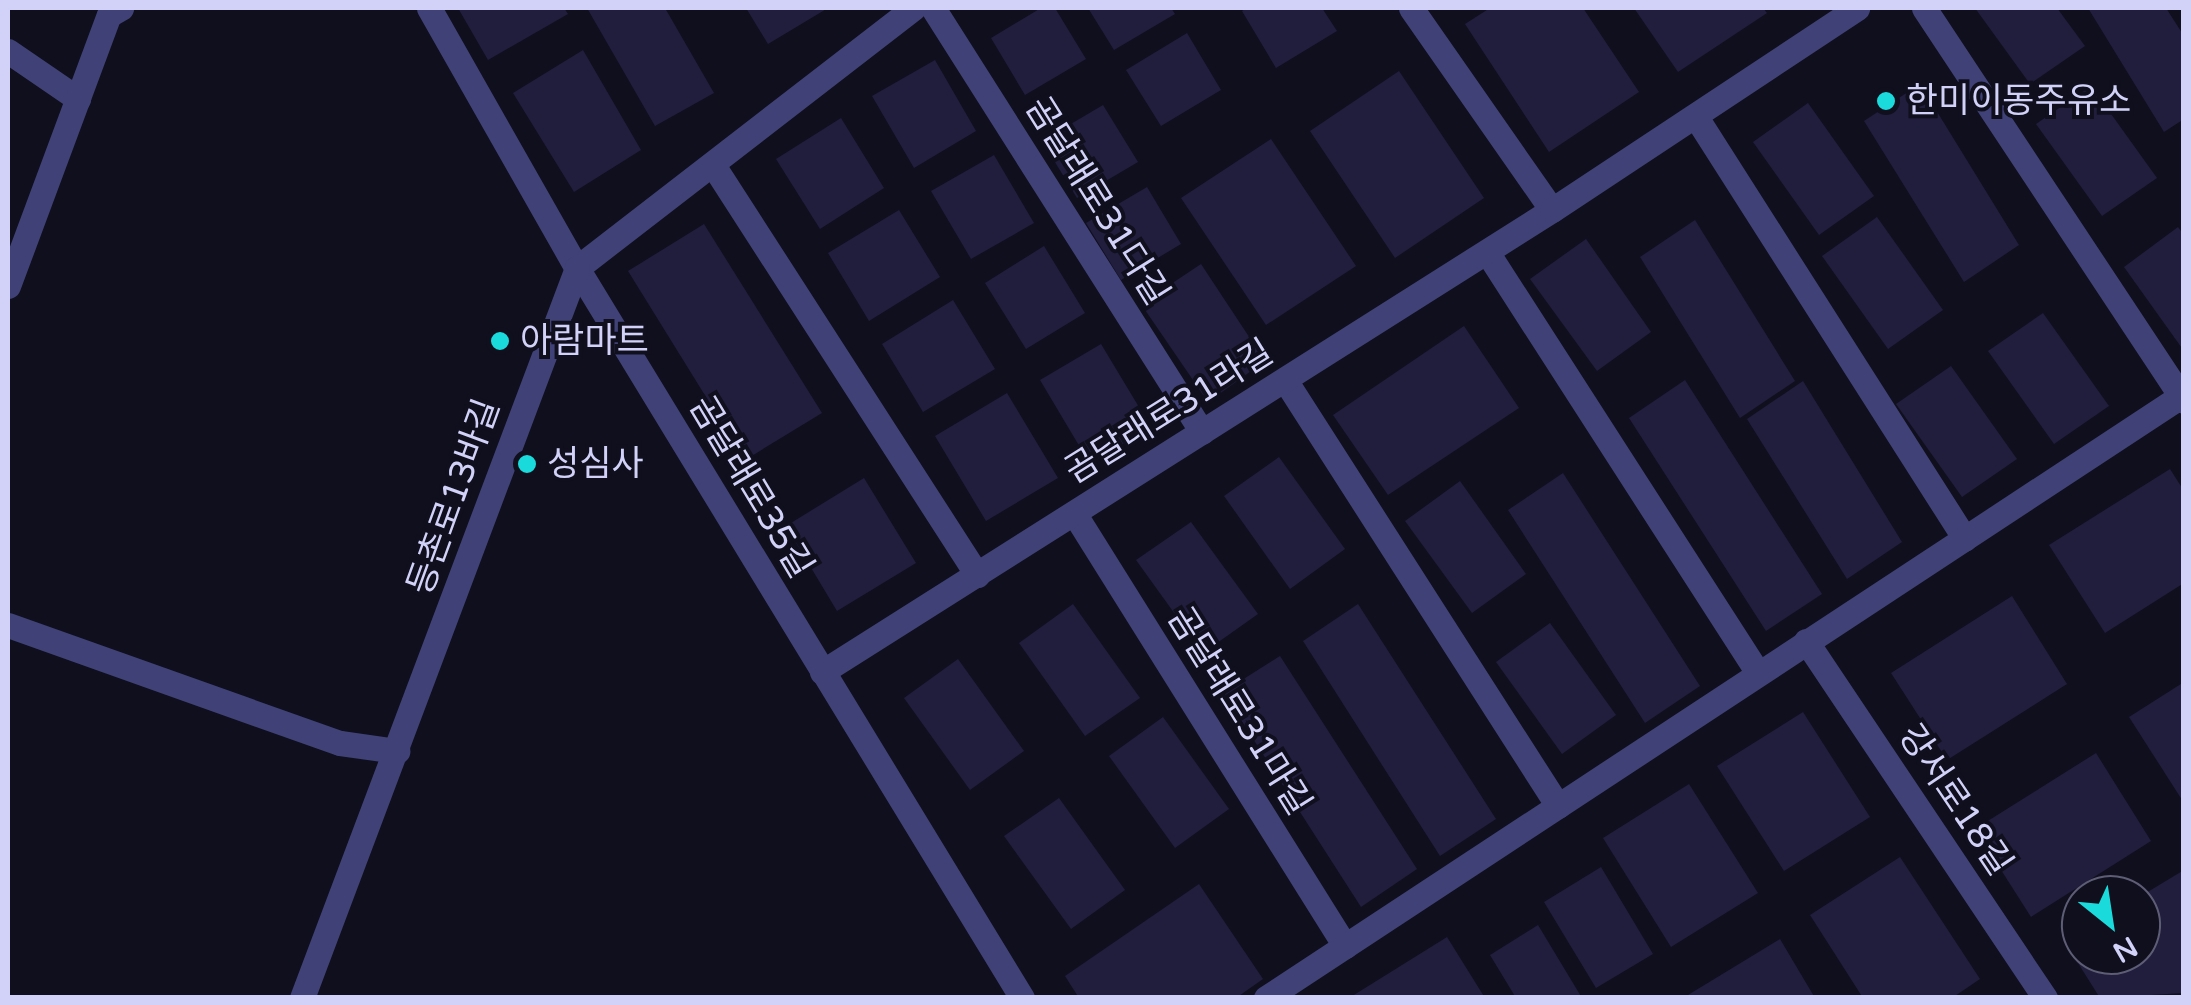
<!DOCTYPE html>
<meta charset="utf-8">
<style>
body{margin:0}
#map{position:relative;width:2191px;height:1005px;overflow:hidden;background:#100f1e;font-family:"Varela Round","Noto Sans KR",sans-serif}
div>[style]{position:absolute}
.building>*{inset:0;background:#211d3d}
.minor>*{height:25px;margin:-12.5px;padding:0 12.5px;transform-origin:12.5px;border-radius:12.5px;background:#404277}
.dots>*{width:28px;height:28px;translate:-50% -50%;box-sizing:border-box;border:5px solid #100f1e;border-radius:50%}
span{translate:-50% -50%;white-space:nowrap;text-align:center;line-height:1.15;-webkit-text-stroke:8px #100f1e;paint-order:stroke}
.poi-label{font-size:35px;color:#d2d2f9}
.left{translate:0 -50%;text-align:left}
.street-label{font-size:35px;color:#d2d2f9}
.frame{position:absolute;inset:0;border:10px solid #d2d2f9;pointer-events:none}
.north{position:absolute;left:2061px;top:875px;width:100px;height:100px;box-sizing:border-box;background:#100f1e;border:2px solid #5e5d76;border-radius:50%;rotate:150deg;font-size:28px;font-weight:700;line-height:40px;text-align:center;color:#d2d2f9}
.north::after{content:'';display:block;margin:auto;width:35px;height:45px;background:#1bdadb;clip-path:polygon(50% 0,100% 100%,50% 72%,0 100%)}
</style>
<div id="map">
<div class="building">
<i style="clip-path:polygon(458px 8px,564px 8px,568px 14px,488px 60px)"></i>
<i style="clip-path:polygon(587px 8px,665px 8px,714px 93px,655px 126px)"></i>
<i style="clip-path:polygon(746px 8px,828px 8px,768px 44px)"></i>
<i style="clip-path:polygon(1041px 8px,1055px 8px,1086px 59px,1025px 95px,991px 38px)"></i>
<i style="clip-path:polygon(1088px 8px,1171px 8px,1175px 14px,1114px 50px)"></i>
<i style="clip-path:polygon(1247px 8px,1322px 8px,1337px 31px,1276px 68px,1242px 11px)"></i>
<i style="clip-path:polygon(1490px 8px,1583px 8px,1639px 92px,1549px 152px,1465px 24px)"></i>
<i style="clip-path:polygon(1634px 8px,1763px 8px,1767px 13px,1678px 72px)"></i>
<i style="clip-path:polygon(1975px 8px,2057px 8px,2085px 46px,2030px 84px)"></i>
<i style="clip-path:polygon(2088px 8px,2166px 8px,2184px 36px,2184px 119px,2164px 132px)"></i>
<i style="clip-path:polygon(1187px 33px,1221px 90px,1161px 126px,1126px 70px)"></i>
<i style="clip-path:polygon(583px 50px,641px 150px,574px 192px,513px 93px)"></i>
<i style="clip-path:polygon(935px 60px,976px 131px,914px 168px,872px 96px)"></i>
<i style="clip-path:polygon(1399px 71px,1484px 198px,1395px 258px,1310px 131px)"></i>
<i style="clip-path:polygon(1920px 84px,2019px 245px,1964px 282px,1864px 121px)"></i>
<i style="clip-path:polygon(2091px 86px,2157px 178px,2102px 216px,2036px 124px)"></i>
<i style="clip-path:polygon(1808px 103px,1874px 196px,1819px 235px,1753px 142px)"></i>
<i style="clip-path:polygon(1103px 105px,1138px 162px,1077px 198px,1042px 141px)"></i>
<i style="clip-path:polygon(841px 118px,884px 188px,820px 229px,776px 159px)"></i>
<i style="clip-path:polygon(1271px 139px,1356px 266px,1266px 325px,1181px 198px)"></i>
<i style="clip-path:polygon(994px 155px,1034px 223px,971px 259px,931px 191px)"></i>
<i style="clip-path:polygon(1147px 187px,1181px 244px,1121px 280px,1086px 223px)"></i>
<i style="clip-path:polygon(899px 210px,940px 277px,869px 321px,828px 253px)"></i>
<i style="clip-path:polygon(1877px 217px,1943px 310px,1888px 349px,1822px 256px)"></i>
<i style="clip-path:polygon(1695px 220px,1795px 381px,1740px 418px,1640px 257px)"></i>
<i style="clip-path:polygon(704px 224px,822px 413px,745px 460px,628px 271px)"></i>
<i style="clip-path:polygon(2178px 227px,2184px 235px,2184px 351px,2124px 267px)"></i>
<i style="clip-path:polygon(1586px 239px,1651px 332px,1597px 371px,1530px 279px)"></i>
<i style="clip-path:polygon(1044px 246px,1085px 313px,1026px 349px,985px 283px)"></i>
<i style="clip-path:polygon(1201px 264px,1265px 361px,1208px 402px,1141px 304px)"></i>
<i style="clip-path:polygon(953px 300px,995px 369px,923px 412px,882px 344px)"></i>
<i style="clip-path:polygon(2043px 313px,2109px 406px,2054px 444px,1988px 351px)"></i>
<i style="clip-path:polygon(1464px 326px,1519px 408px,1388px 495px,1333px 415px)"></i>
<i style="clip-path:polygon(1101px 344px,1151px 427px,1090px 464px,1040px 380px)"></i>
<i style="clip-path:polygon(1951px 366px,2017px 459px,1962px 497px,1896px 404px)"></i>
<i style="clip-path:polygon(1685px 380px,1822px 594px,1766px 631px,1629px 418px)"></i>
<i style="clip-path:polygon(1803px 381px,1902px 542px,1847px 579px,1747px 419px)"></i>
<i style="clip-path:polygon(1007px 393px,1058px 478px,986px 521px,935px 436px)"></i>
<i style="clip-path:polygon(1279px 457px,1345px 549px,1290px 589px,1224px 496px)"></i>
<i style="clip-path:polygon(2170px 469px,2184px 491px,2184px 583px,2105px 633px,2049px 545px)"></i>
<i style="clip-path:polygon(1563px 473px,1700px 686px,1645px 723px,1508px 510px)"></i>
<i style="clip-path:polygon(864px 478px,916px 563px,837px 611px,786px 526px)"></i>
<i style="clip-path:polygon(1460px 481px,1526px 574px,1472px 613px,1405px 521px)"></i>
<i style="clip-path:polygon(1191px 522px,1258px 614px,1203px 653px,1136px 560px)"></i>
<i style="clip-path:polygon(2012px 596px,2067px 684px,1947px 760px,1891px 673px)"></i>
<i style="clip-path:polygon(1073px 604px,1140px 698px,1085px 736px,1019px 643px)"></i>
<i style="clip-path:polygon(1358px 604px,1496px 819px,1440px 856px,1303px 641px)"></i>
<i style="clip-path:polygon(1550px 623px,1616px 715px,1562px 754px,1496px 662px)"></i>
<i style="clip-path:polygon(1280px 656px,1417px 869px,1361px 907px,1223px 692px)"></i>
<i style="clip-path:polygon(958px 659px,1024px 751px,970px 790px,904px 698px)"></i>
<i style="clip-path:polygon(2184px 682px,2184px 803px,2129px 717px)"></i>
<i style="clip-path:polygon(1803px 712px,1870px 817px,1784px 871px,1717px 766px)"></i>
<i style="clip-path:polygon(1163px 717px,1229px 809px,1175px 848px,1109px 756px)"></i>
<i style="clip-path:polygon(2096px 753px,2151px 841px,2031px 917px,1975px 829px)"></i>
<i style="clip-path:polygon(1689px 784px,1758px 893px,1671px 947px,1603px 838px)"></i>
<i style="clip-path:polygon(1059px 798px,1125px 890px,1071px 929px,1004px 836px)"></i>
<i style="clip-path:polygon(1900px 857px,1980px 979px,1952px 998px,1863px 998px,1810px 915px)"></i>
<i style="clip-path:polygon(1601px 867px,1653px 954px,1596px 988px,1544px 902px)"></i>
<i style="clip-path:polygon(2184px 870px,2184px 993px,2100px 998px,2066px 944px,2081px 934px,2081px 955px,2141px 955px,2141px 896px)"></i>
<i style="clip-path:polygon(1199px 884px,1263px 979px,1236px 998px,1079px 998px,1065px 976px)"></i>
<i style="clip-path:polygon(1538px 925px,1582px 998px,1516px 998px,1490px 955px)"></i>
<i style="clip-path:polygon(1447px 937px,1485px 998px,1349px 998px)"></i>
<i style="clip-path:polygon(1780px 939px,1815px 998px,1683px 998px)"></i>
</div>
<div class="minor">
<i style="left:429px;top:8px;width:299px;rotate:60.4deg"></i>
<i style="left:577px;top:268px;width:855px;rotate:58.63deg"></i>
<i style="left:933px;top:8px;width:502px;rotate:57.61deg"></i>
<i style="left:1411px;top:8px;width:246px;rotate:55.1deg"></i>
<i style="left:1924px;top:8px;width:471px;rotate:56.5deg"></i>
<i style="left:8px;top:51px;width:85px;rotate:34.4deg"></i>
<i style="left:1696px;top:117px;width:500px;rotate:57.48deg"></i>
<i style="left:713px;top:165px;width:488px;rotate:57.2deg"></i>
<i style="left:1487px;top:252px;width:501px;rotate:57.23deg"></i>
<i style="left:577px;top:268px;width:425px;rotate:-37.7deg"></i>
<i style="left:8px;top:286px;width:289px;rotate:-69.6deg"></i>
<i style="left:109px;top:15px;width:14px;rotate:-30deg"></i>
<i style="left:1285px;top:380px;width:506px;rotate:57.35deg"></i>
<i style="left:1074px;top:513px;width:511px;rotate:57.96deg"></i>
<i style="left:8px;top:625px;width:352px;rotate:19.6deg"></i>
<i style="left:340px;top:743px;width:58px;rotate:8deg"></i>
<i style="left:1806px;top:641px;width:430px;rotate:56.2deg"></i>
<i style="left:822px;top:672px;width:864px;rotate:-32.33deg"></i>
<i style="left:1552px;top:210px;width:366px;rotate:-33.5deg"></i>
<i style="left:302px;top:998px;width:780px;rotate:-69.36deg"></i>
<i style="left:1266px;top:998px;width:1099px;rotate:-33.34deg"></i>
</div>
<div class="dots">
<i style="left:1886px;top:101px;background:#1bdadb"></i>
<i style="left:500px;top:341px;background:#1bdadb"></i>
<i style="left:527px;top:464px;background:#1bdadb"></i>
</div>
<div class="poi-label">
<span class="left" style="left:1906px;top:101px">한미이동주유소</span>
<span class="left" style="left:520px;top:341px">아람마트</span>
<span class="left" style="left:547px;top:464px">성심사</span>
</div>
<div class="street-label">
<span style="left:1097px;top:201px;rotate:58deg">곰달래로31다길</span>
<span style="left:1169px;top:412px;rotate:-32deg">곰달래로31라길</span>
<span style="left:751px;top:487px;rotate:59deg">곰달래로35길</span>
<span style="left:454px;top:497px;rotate:-70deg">등촌로13바길</span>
<span style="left:1239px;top:711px;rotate:58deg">곰달래로31마길</span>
<span style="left:1955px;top:800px;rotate:56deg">강서로18길</span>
</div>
<div class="frame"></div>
<div class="north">N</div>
</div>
